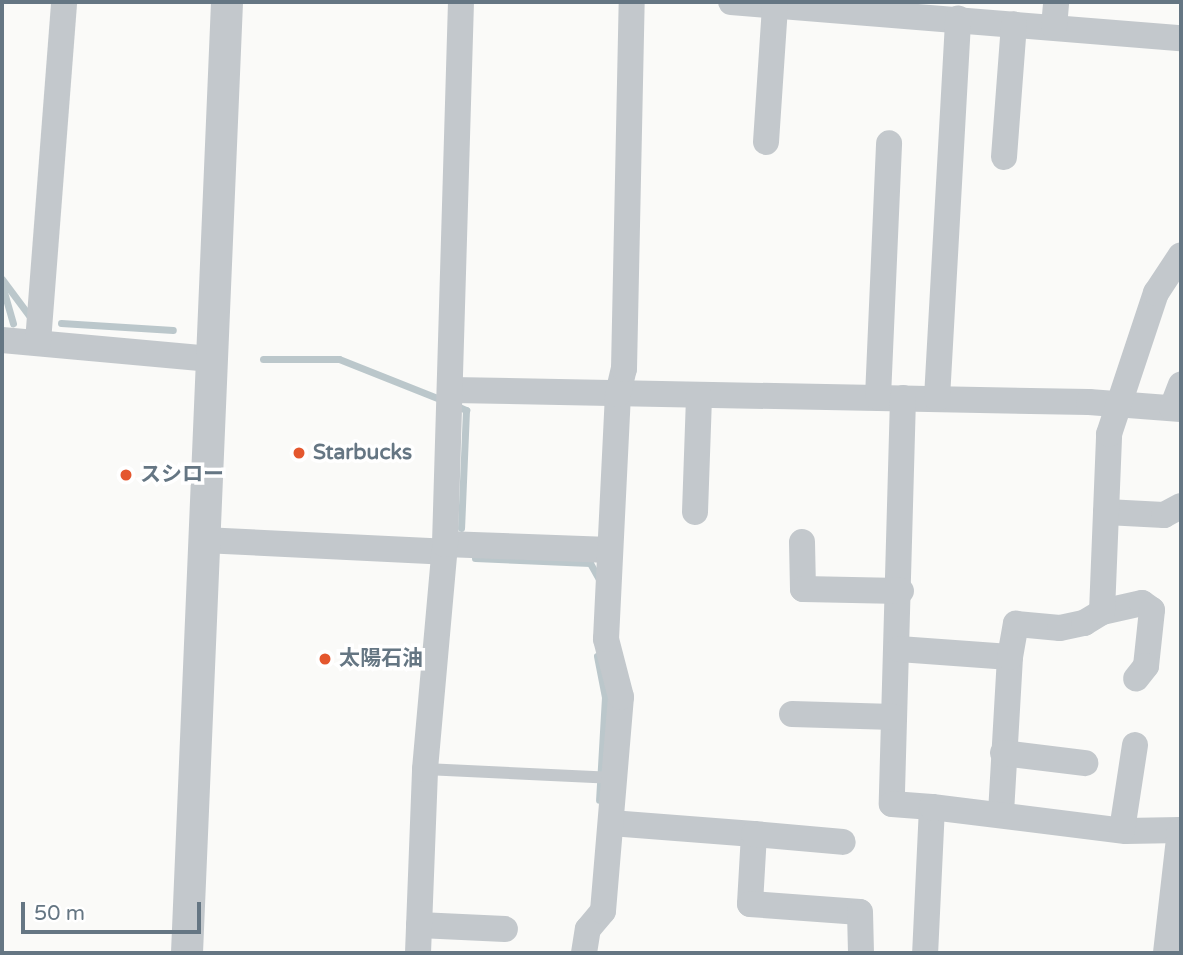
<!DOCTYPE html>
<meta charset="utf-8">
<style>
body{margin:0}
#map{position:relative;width:1183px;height:955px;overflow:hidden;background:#fafaf8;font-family:"Varela Round","Noto Sans JP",sans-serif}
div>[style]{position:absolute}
.stream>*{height:7px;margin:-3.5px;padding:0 3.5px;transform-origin:3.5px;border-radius:3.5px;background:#bbc7cb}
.service>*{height:12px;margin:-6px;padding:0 6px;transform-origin:6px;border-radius:6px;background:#c3c8cc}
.minor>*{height:26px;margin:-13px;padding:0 13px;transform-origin:13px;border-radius:13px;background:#c3c8cc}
.tertiary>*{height:32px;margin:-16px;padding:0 16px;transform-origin:16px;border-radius:16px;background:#c3c8cc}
.dots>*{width:19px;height:19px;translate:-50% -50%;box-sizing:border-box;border:4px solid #fff;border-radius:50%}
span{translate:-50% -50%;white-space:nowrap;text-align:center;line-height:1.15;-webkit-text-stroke:7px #fff;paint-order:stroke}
.poi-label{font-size:21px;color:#657683;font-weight:700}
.left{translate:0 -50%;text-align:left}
.frame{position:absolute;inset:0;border:4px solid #657683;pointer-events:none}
.scale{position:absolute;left:21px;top:902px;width:180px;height:32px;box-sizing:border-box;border:4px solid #657683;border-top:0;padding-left:9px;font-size:21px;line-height:24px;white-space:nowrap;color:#657683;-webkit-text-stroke:5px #fff;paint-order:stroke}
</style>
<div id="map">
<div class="stream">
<i style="left:2px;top:279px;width:49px;rotate:53.4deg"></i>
<i style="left:2px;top:285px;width:40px;rotate:74deg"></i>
<i style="left:61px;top:323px;width:112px;rotate:3.6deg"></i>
<i style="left:263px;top:359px;width:76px"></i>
<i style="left:339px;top:359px;width:105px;rotate:21.7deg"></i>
<i style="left:459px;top:407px;width:8px;rotate:23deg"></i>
<i style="left:466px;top:410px;width:118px;rotate:92.4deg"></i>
<i style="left:475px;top:558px;width:115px;rotate:2.5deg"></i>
<i style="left:590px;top:563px;width:21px;rotate:61deg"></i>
<i style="left:597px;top:656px;width:42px;rotate:79deg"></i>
<i style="left:605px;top:697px;width:103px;rotate:93.3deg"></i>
</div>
<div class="service">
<i style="left:425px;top:769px;width:190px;rotate:2.7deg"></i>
</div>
<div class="minor">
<i style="left:731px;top:2px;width:451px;rotate:4.6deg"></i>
<i style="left:1054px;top:27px;width:25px;rotate:-85deg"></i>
<i style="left:766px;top:142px;width:135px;rotate:-86.2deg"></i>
<i style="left:1004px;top:157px;width:133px;rotate:-85.7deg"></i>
<i style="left:2px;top:340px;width:210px;rotate:5.2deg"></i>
<i style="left:38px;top:342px;width:341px;rotate:-85.6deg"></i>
<i style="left:451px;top:390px;width:638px;rotate:1.08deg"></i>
<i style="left:1089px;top:402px;width:92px;rotate:4.4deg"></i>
<i style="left:878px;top:397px;width:254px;rotate:-87.5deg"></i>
<i style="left:903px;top:398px;width:406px;rotate:91.6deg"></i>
<i style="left:892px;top:804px;width:40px;rotate:4.3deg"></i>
<i style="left:932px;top:807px;width:146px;rotate:92.7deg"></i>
<i style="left:937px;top:398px;width:380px;rotate:-86.8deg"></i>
<i style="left:1172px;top:408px;width:25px;rotate:-69deg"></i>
<i style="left:695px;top:512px;width:116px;rotate:-88deg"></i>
<i style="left:1106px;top:512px;width:58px;rotate:3deg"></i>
<i style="left:1164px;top:515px;width:19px;rotate:-28deg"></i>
<i style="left:203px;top:540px;width:242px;rotate:2.8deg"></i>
<i style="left:802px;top:542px;width:47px;rotate:88.8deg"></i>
<i style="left:803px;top:589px;width:98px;rotate:1.2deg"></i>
<i style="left:445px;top:544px;width:165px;rotate:2.1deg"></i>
<i style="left:1102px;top:612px;width:41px;rotate:-12.7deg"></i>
<i style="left:1142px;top:603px;width:12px;rotate:35deg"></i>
<i style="left:1152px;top:610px;width:56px;rotate:96.1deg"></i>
<i style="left:1146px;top:666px;width:16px;rotate:128deg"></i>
<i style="left:899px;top:649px;width:111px;rotate:4.1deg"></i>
<i style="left:1010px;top:657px;width:155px;rotate:93.3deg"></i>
<i style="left:1010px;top:657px;width:34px;rotate:-80deg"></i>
<i style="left:1016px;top:624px;width:44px;rotate:5.2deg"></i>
<i style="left:1060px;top:628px;width:25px;rotate:-12deg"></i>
<i style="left:1084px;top:623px;width:21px;rotate:-31deg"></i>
<i style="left:1102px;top:612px;width:178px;rotate:-87.7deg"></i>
<i style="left:1109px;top:434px;width:149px;rotate:-71.6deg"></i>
<i style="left:1156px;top:293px;width:45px;rotate:-56.7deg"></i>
<i style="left:792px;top:714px;width:102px;rotate:1.7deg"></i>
<i style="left:1003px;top:753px;width:83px;rotate:7deg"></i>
<i style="left:932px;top:807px;width:195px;rotate:7.1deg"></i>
<i style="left:1126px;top:831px;width:54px;rotate:-1.1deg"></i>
<i style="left:1180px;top:830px;width:124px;rotate:96.5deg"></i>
<i style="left:611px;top:823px;width:143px;rotate:4.4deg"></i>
<i style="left:754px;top:834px;width:70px;rotate:93.3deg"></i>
<i style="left:750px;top:904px;width:110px;rotate:4.2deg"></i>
<i style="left:860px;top:912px;width:41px;rotate:88.6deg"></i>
<i style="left:1122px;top:830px;width:86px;rotate:-81.3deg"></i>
<i style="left:754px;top:834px;width:89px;rotate:5.1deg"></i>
<i style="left:419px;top:925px;width:86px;rotate:2.7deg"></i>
<i style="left:418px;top:953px;width:184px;rotate:-87.8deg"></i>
<i style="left:425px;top:769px;width:226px;rotate:-84.9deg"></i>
<i style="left:445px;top:544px;width:542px;rotate:-88.31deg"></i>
<i style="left:584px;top:953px;width:24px;rotate:-81deg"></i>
<i style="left:588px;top:929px;width:23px;rotate:-50deg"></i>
<i style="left:603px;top:911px;width:215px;rotate:-85.2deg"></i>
<i style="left:621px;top:697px;width:60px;rotate:-104.5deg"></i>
<i style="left:606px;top:639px;width:245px;rotate:-87.2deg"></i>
<i style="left:618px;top:394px;width:26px;rotate:-77deg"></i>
<i style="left:624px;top:369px;width:367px;rotate:-88.8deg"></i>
</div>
<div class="tertiary">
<i style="left:187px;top:953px;width:952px;rotate:-87.59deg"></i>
</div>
<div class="dots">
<i style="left:299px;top:453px;background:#e4572e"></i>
<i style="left:126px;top:475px;background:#e4572e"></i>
<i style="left:325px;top:659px;background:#e4572e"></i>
</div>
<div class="poi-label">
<span class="left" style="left:313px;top:453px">Starbucks</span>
<span class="left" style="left:140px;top:475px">スシロー</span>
<span class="left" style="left:339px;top:659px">太陽石油</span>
</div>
<div class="frame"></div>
<div class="scale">50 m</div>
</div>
